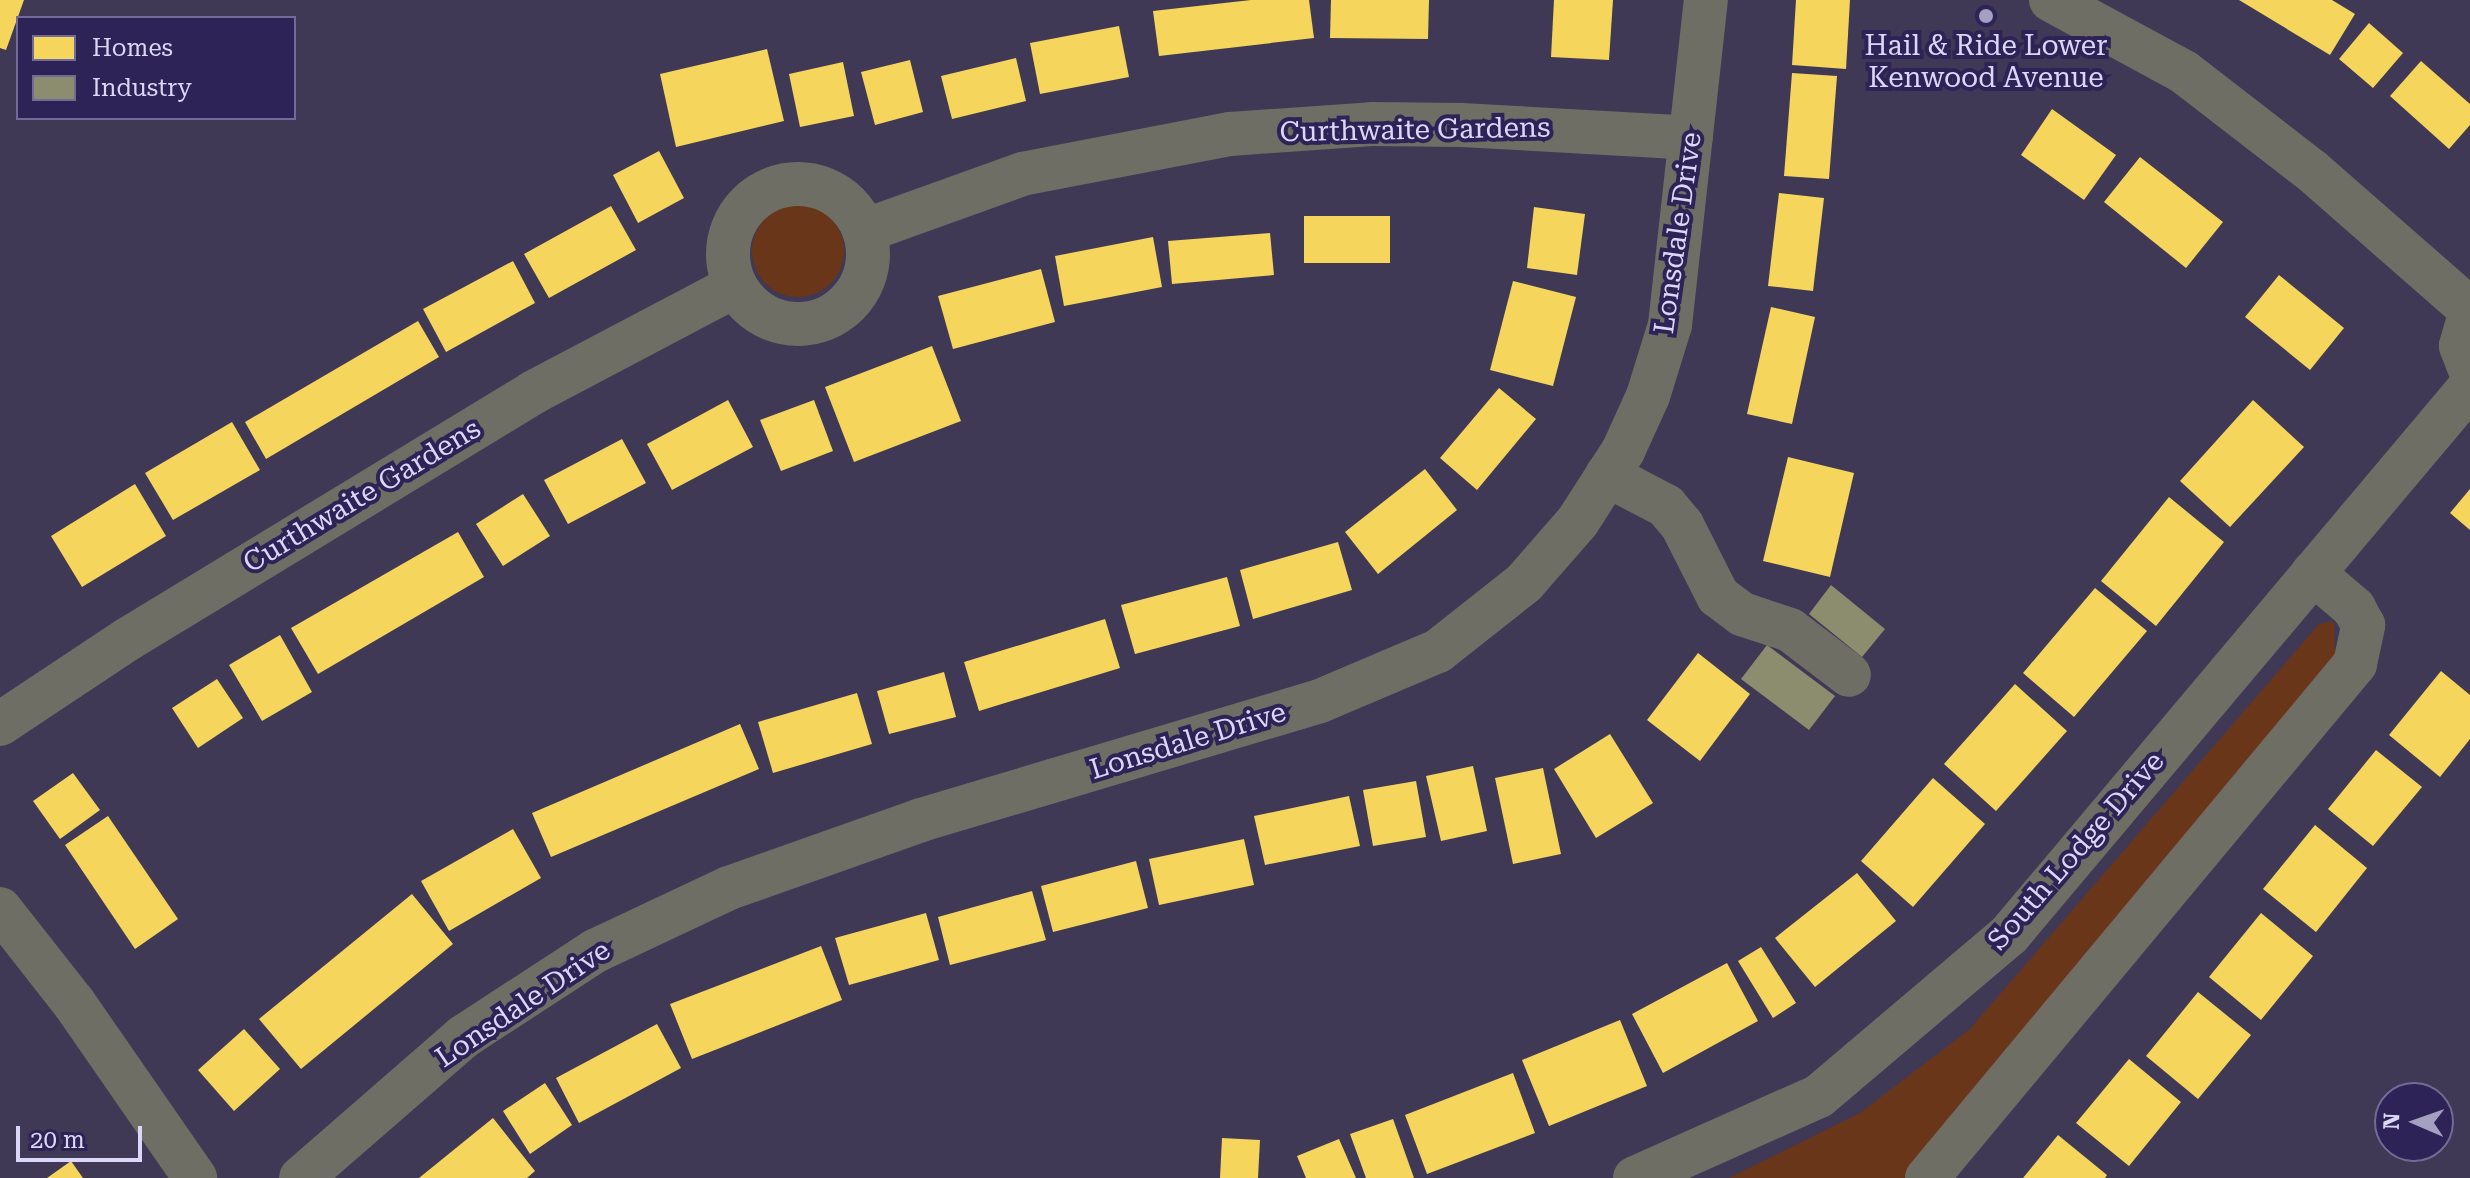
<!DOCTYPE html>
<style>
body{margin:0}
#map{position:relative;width:2470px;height:1178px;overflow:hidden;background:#3f3956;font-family:"Roboto Serif",serif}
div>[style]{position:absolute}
.green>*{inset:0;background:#693619}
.round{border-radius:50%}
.homes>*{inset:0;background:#f6d55c}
.industry>*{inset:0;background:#8c8c6e}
.minor>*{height:44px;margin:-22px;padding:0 22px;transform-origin:22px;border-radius:22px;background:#6f6e64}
.minor>.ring{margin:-22px;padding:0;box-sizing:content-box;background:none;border:44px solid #6f6e64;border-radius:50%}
.dots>*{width:22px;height:22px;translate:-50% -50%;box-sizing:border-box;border:4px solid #2e2356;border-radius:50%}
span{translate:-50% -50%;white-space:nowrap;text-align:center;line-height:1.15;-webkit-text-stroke:8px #2e2356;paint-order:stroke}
.poi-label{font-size:28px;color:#dbd7f8}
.street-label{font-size:28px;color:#dbd7f8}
.legend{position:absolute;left:16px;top:16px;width:280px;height:104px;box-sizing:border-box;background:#2e2356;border:2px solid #736b97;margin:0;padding:10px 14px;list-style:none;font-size:24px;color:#dbd7f8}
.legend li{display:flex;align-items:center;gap:16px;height:40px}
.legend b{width:40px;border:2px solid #736b97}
.north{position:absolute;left:2374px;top:1082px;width:80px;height:80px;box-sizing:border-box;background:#2e2356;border:2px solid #736b97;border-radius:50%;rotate:272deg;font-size:22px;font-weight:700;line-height:32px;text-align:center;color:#dbd7f8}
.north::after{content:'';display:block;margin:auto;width:28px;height:36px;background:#a4a0bf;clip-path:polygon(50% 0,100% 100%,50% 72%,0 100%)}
.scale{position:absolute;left:16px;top:1126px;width:126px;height:36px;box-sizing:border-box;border:4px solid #dbd7f8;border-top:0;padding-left:10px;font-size:24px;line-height:28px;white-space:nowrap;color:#dbd7f8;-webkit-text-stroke:6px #2e2356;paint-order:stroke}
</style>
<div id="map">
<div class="green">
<i class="round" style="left:752px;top:205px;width:92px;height:92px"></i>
<i style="clip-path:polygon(2334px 621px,2335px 657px,1904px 1178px,1729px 1178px,1860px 1113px,1970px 1029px,2319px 624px)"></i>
</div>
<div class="homes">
<i style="clip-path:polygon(0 0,24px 0,6px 50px,0 48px)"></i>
<i style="clip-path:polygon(1251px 0,1309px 0,1314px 38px,1159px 56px,1153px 11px)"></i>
<i style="clip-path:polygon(1331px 0,1429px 0,1428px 39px,1330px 38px)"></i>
<i style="clip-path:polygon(1554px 0,1613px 0,1609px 60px,1551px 57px)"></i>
<i style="clip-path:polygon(1796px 0,1850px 0,1846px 69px,1792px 65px)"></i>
<i style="clip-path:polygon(2239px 0,2332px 0,2355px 14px,2330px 55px)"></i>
<i style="clip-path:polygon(2369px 23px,2403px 53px,2373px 88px,2339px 59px)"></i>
<i style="clip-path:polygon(1119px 26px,1129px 77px,1040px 94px,1030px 43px)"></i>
<i style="clip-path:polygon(767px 49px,784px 121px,676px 147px,660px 74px)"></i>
<i style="clip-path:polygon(1016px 58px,1026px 101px,952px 119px,941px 76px)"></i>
<i style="clip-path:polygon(910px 60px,923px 112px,875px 125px,861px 72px)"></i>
<i style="clip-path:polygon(2421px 61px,2470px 104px,2470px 125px,2449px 149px,2390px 96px)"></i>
<i style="clip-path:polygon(843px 62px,854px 116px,800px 127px,789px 74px)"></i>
<i style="clip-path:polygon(1792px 73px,1837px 76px,1829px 179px,1784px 176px)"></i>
<i style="clip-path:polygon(2052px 109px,2116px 155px,2084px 200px,2021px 155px)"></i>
<i style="clip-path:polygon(659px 151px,684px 198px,638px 223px,613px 175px)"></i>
<i style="clip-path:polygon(2140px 157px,2223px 222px,2186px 268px,2104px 202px)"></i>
<i style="clip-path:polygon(1779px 193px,1824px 198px,1813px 291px,1768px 286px)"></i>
<i style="clip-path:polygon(611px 206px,636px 250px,549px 298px,524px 254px)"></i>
<i style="clip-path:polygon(1534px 207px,1585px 214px,1577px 275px,1527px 268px)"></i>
<i style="clip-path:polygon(1304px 216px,1390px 216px,1390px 263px,1304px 263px)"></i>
<i style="clip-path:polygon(1270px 233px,1274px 275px,1172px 284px,1168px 241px)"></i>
<i style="clip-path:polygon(1153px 237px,1162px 287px,1064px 306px,1055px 256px)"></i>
<i style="clip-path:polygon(513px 261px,535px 303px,446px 352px,423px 309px)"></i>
<i style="clip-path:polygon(1041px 269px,1055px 322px,953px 349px,938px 296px)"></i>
<i style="clip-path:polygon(2279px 275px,2344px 328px,2310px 370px,2245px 317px)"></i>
<i style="clip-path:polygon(1513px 281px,1576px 297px,1553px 386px,1490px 370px)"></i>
<i style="clip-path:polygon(1771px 307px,1815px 317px,1792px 424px,1747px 414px)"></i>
<i style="clip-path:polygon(418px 321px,439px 357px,266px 459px,245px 422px)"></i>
<i style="clip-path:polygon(932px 346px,961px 421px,854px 462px,825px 387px)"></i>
<i style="clip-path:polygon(1499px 388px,1536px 419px,1477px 490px,1440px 458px)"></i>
<i style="clip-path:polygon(728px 400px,753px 447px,672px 490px,647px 444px)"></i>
<i style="clip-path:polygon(814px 400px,833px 451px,781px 471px,760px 420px)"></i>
<i style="clip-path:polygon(2253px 400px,2304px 447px,2230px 527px,2180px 481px)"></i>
<i style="clip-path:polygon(232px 422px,260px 470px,173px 520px,145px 473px)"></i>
<i style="clip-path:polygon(622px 439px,646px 483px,568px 524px,544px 480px)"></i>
<i style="clip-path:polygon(1788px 457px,1854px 473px,1830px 577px,1763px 561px)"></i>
<i style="clip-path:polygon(1425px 469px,1457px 510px,1378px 574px,1345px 532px)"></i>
<i style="clip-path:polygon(135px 484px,166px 536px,82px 587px,51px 536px)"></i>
<i style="clip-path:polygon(2470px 489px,2470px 530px,2450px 513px)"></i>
<i style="clip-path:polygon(523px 494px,550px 536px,503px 566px,476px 524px)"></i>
<i style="clip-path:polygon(2169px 497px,2224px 542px,2156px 626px,2101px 581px)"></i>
<i style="clip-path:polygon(458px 532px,484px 577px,318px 674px,291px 628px)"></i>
<i style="clip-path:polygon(1338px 542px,1352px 590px,1253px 619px,1240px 570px)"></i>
<i style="clip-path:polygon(1227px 577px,1240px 626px,1135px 654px,1121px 605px)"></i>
<i style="clip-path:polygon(2095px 588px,2147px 631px,2074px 717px,2023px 673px)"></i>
<i style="clip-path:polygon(1105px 619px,1120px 668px,979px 711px,964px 662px)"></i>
<i style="clip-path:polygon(280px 635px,312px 692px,262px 721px,229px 665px)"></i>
<i style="clip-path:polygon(1698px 653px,1750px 694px,1700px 761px,1647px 720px)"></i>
<i style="clip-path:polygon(2441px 671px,2470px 695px,2470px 739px,2440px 777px,2389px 735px)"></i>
<i style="clip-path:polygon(944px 672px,956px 717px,889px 734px,877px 691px)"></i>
<i style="clip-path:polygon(217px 679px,243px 718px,198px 748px,172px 708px)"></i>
<i style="clip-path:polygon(2015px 684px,2067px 731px,1996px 811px,1944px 764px)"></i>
<i style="clip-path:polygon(857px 693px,872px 744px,773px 773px,758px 722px)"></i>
<i style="clip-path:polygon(740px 724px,759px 769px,551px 857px,532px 813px)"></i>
<i style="clip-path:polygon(1610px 734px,1653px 803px,1596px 838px,1554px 769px)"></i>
<i style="clip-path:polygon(2376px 750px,2422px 787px,2373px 846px,2328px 809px)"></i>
<i style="clip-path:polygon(1473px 766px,1487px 831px,1441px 841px,1426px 776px)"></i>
<i style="clip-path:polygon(1543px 768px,1561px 854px,1513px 864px,1495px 778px)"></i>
<i style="clip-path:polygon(73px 773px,100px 810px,60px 839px,33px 801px)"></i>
<i style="clip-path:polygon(1933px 778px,1985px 824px,1913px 907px,1861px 861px)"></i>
<i style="clip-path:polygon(1416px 781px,1426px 837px,1373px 846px,1363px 790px)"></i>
<i style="clip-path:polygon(1349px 796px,1360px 846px,1265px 865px,1254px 816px)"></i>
<i style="clip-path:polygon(108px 816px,178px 919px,135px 949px,65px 845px)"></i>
<i style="clip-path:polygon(2315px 825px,2367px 868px,2316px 932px,2263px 889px)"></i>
<i style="clip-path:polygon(513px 829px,541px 878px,449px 931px,421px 881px)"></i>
<i style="clip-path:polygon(1244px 839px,1254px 885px,1159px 905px,1149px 859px)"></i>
<i style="clip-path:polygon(1136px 861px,1148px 908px,1053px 932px,1041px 886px)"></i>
<i style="clip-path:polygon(1857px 873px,1896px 921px,1815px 987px,1775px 938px)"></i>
<i style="clip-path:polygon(1032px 891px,1046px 940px,950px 965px,938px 917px)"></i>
<i style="clip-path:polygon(412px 894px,453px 944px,301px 1069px,259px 1019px)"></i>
<i style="clip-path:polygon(926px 913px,939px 960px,849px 985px,835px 938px)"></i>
<i style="clip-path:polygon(2261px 913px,2313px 956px,2261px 1020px,2209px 977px)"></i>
<i style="clip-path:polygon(821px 946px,842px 1000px,692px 1059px,670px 1004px)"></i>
<i style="clip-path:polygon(1761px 947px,1796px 1003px,1773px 1018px,1738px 961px)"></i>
<i style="clip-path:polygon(1727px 963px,1758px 1021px,1663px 1073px,1632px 1014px)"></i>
<i style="clip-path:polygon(2198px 992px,2251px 1035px,2198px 1099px,2146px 1056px)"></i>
<i style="clip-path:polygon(1620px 1020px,1647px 1086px,1549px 1126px,1522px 1060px)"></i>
<i style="clip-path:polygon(657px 1024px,681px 1068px,579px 1123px,556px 1078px)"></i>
<i style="clip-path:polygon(244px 1029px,280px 1069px,234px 1111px,198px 1070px)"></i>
<i style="clip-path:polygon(2129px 1059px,2181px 1102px,2129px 1166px,2076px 1123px)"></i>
<i style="clip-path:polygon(1513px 1073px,1535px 1133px,1427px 1174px,1405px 1115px)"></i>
<i style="clip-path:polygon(545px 1083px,572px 1125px,530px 1154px,503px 1111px)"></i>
<i style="clip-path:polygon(493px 1118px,535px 1171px,527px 1178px,419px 1178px)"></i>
<i style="clip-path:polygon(1393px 1119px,1414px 1178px,1366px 1178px,1350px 1134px)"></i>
<i style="clip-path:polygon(2058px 1135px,2107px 1175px,2105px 1178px,2023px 1178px)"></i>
<i style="clip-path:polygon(1222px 1138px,1260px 1140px,1258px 1178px,1220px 1178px)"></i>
<i style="clip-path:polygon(1339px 1139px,1356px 1178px,1306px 1178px,1297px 1156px)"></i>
<i style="clip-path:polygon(71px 1161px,83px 1178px,47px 1178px)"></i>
</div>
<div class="industry">
<i style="clip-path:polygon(1831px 585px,1885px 629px,1862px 657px,1809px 614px)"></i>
<i style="clip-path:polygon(1767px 645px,1835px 696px,1809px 730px,1741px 679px)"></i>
</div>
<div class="minor">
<i style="left:2051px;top:0;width:151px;rotate:28.4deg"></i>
<i style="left:2184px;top:72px;width:160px;rotate:37.7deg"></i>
<i style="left:2311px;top:170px;width:211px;rotate:41.2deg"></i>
<i class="ring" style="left:728px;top:184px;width:96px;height:96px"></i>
<i style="left:864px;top:231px;width:168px;rotate:-19.8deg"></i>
<i style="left:1022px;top:174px;width:212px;rotate:-10.9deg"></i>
<i style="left:1230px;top:134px;width:142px;rotate:-4deg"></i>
<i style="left:1372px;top:124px;width:90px;rotate:0.6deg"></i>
<i style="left:1462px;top:125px;width:229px;rotate:3.2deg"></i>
<i style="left:2470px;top:314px;width:33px;rotate:106deg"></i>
<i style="left:2461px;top:346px;width:25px;rotate:69deg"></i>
<i style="left:1607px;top:475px;width:67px;rotate:27.7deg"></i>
<i style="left:1666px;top:506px;width:25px;rotate:50deg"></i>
<i style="left:1682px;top:525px;width:80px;rotate:63.1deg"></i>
<i style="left:1718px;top:596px;width:30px;rotate:37deg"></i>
<i style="left:1742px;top:614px;width:51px;rotate:18.4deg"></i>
<i style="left:1790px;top:630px;width:74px;rotate:37.3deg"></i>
<i style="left:0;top:724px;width:154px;rotate:-33.6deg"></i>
<i style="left:128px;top:639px;width:475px;rotate:-31.3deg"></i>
<i style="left:534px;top:392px;width:227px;rotate:-27.8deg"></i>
<i style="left:0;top:909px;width:120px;rotate:51.8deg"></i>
<i style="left:74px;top:1003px;width:213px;rotate:55.3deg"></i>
<i style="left:301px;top:1178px;width:215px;rotate:-41deg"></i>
<i style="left:463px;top:1037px;width:158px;rotate:-33.1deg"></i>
<i style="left:595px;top:951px;width:148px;rotate:-25.2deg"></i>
<i style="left:729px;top:888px;width:204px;rotate:-19.5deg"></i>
<i style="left:921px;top:820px;width:416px;rotate:-16.6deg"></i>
<i style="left:1320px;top:701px;width:128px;rotate:-23deg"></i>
<i style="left:1438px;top:651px;width:110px;rotate:-38.3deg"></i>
<i style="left:1524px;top:583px;width:82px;rotate:-48.9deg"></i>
<i style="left:1578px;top:521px;width:83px;rotate:-57.3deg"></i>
<i style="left:1623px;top:451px;width:60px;rotate:-65.6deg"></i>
<i style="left:1648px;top:396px;width:74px;rotate:-72.8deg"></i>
<i style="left:1670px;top:325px;width:327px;rotate:-83.7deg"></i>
<i style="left:1635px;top:1178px;width:201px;rotate:-24deg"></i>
<i style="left:1819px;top:1096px;width:249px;rotate:-40.3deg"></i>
<i style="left:2009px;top:935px;width:716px;rotate:-49.93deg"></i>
<i style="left:1927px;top:1178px;width:669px;rotate:-50.22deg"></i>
<i style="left:2355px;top:664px;width:40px;rotate:-78deg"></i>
<i style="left:2363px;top:625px;width:19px;rotate:-118deg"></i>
<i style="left:2354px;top:608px;width:54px;rotate:-139.5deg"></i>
</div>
<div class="dots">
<i style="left:1986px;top:16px;background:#a4a0bf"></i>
</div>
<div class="poi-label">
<span style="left:1986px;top:62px">Hail &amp; Ride Lower<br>Kenwood Avenue</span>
</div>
<div class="street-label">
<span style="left:1415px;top:130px;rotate:-1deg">Curthwaite Gardens</span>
<span style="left:1678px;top:233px;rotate:-82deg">Lonsdale Drive</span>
<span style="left:362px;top:496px;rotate:-31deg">Curthwaite Gardens</span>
<span style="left:1188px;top:741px;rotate:-17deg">Lonsdale Drive</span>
<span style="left:2076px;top:851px;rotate:-49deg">South Lodge Drive</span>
<span style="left:523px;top:1004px;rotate:-34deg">Lonsdale Drive</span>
</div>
<ul class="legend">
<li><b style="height:22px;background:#f6d55c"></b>Homes</li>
<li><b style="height:22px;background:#8c8c6e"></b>Industry</li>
</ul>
<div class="north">N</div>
<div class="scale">20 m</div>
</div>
